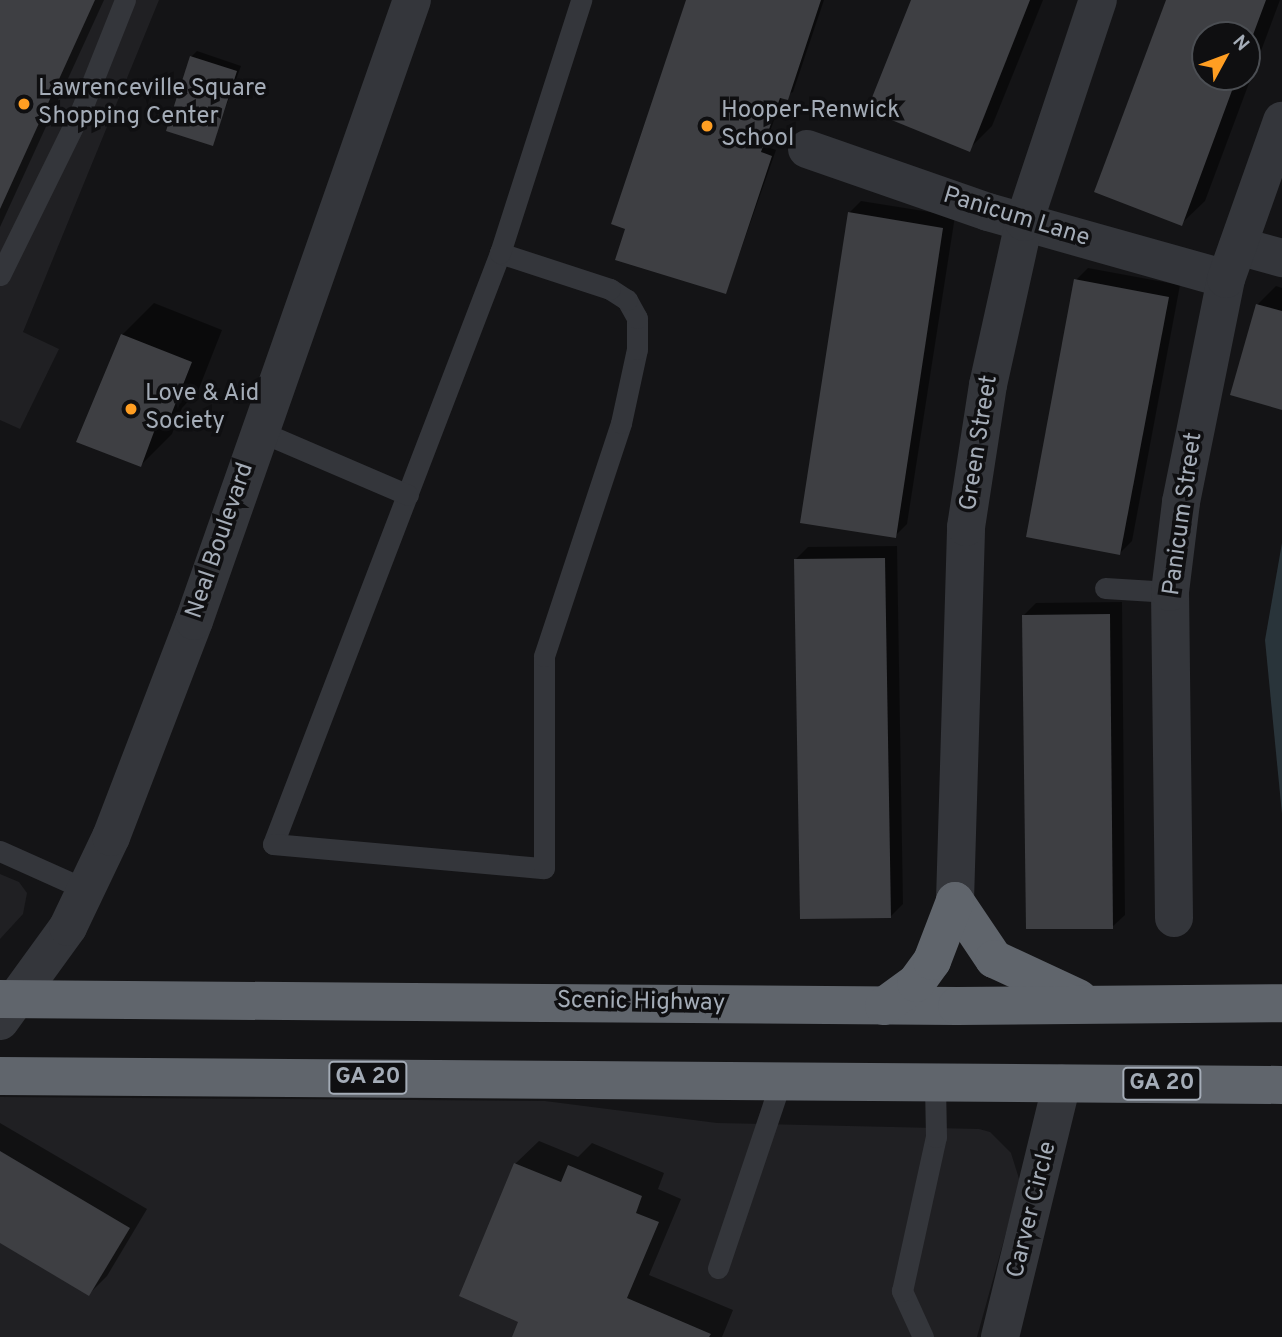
<!DOCTYPE html>
<style>
body{margin:0}
#map{position:relative;width:1282px;height:1337px;overflow:hidden;background:#141416;font-family:Overpass,sans-serif}
div>[style]{position:absolute}
.built>*{inset:0;background:#202023}
.water>*{inset:0;background:#29343a}
.shadow>*{inset:0;background:#0007}
.building>*{inset:0;background:#3e3f43}
.lane>*{height:21px;margin:-10.5px;padding:0 10.5px;transform-origin:10.5px;border-radius:10.5px;background:#34363b}
.street>*{height:38px;margin:-19px;padding:0 19px;transform-origin:19px;border-radius:19px;background:#34363b}
.highway>*{height:38px;margin:-19px;padding:0 19px;transform-origin:19px;border-radius:19px;background:#60656c}
.dots>*{width:19px;height:19px;translate:-50% -50%;box-sizing:border-box;border:4px solid #0f0f11;border-radius:50%}
span{translate:-50% -50%;white-space:nowrap;text-align:center;line-height:1.15;-webkit-text-stroke:7px #0f0f11;paint-order:stroke}
.shield-label span{padding:2px 5px;background:#0f0f11;border:2px solid;border-radius:5px;-webkit-text-stroke-width:0}
.shield-label{font-size:23px;color:#a4acb7;font-weight:700}
.poi-label{font-size:24px;color:#a4acb7}
.left{translate:0 -50%;text-align:left}
.street-label{font-size:24px;color:#a4acb7}
.north{position:absolute;left:1191px;top:21px;width:70px;height:70px;box-sizing:border-box;background:#0f0f11;border:2px solid #4b4e53;border-radius:50%;rotate:49deg;font-size:19px;font-weight:700;line-height:28px;text-align:center;color:#a4acb7}
.north::after{content:'';display:block;margin:auto;width:24px;height:32px;background:#ff9e22;clip-path:polygon(50% 0,100% 100%,50% 72%,0 100%)}
</style>
<div id="map">
<div class="built">
<i style="clip-path:polygon(0 0,159px 0,23px 332px,59px 349px,20px 429px,0 420px)"></i>
<i style="clip-path:polygon(0 874px,19px 882px,27px 893px,23px 914px,0 939px)"></i>
<i style="clip-path:polygon(0 1097px,545px 1101px,717px 1123px,979px 1129px,990px 1132px,1011px 1153px,1020px 1182px,977px 1337px,0 1337px)"></i>
</div>
<div class="water">
<i style="clip-path:polygon(1282px 543px,1282px 814px,1265px 640px)"></i>
</div>
<div class="shadow">
<i style="clip-path:polygon(0 0,104px 0,0 227px)"></i>
<i style="clip-path:polygon(688px 0,824px 0,793px 92px,782px 97px,765px 146px,776px 150px,726px 292px)"></i>
<i style="clip-path:polygon(913px 0,1043px 0,992px 126px,969px 149px)"></i>
<i style="clip-path:polygon(evenodd,1168px 0,1280px 0,1205px 201px,1181px 224px,1168px 0,1205px 35px,1247px 35px,1247px 77px,1205px 77px,1205px 35px)"></i>
<i style="clip-path:polygon(197px 51px,241px 66px,212px 144px,191px 57px)"></i>
<i style="clip-path:polygon(861px 201px,955px 216px,907px 524px,895px 536px,849px 213px)"></i>
<i style="clip-path:polygon(1088px 268px,1180px 285px,1132px 541px,1120px 553px,1076px 280px)"></i>
<i style="clip-path:polygon(1276px 286px,1282px 288px,1282px 408px,1232px 394px,1258px 304px)"></i>
<i style="clip-path:polygon(154px 303px,222px 330px,198px 391px,182px 408px,172px 434px,141px 465px,122px 335px)"></i>
<i style="clip-path:polygon(897px 546px,903px 904px,890px 917px,796px 559px,808px 547px)"></i>
<i style="clip-path:polygon(1122px 602px,1125px 915px,1112px 927px,1024px 615px,1036px 603px)"></i>
<i style="clip-path:polygon(0 1123px,147px 1209px,107px 1276px,89px 1294px,0 1241px)"></i>
<i style="clip-path:polygon(539px 1141px,578px 1157px,592px 1143px,664px 1173px,658px 1189px,681px 1199px,649px 1275px,733px 1310px,722px 1337px,514px 1337px,520px 1321px,515px 1164px)"></i>
</div>
<div class="building">
<i style="clip-path:polygon(0 0,95px 0,0 209px)"></i>
<i style="clip-path:polygon(686px 0,821px 0,788px 100px,780px 98px,761px 152px,772px 156px,726px 294px,615px 260px,625px 229px,611px 224px)"></i>
<i style="clip-path:polygon(911px 0,1030px 0,970px 152px,867px 110px)"></i>
<i style="clip-path:polygon(1166px 0,1266px 0,1247px 51px,1247px 35px,1205px 35px,1205px 77px,1237px 77px,1182px 226px,1094px 192px)"></i>
<i style="clip-path:polygon(190px 56px,237px 71px,213px 146px,166px 131px)"></i>
<i style="clip-path:polygon(848px 212px,943px 228px,896px 538px,800px 523px)"></i>
<i style="clip-path:polygon(1074px 279px,1169px 297px,1120px 555px,1026px 537px)"></i>
<i style="clip-path:polygon(1256px 304px,1282px 311px,1282px 410px,1230px 395px)"></i>
<i style="clip-path:polygon(121px 334px,192px 362px,167px 425px,158px 421px,141px 467px,76px 442px)"></i>
<i style="clip-path:polygon(885px 558px,891px 918px,800px 919px,794px 559px)"></i>
<i style="clip-path:polygon(1110px 614px,1113px 929px,1026px 929px,1022px 615px)"></i>
<i style="clip-path:polygon(0 1151px,130px 1228px,89px 1296px,0 1243px)"></i>
<i style="clip-path:polygon(514px 1163px,561px 1182px,568px 1165px,642px 1196px,636px 1213px,659px 1222px,627px 1298px,711px 1334px,709px 1337px,512px 1337px,518px 1322px,459px 1296px)"></i>
</div>
<div class="lane">
<i style="left:500px;top:253px;width:633px;rotate:111.01deg"></i>
<i style="left:273px;top:844px;width:272px;rotate:5.1deg"></i>
<i style="left:544px;top:868px;width:212px;rotate:-90deg"></i>
<i style="left:544px;top:656px;width:245px;rotate:-71.7deg"></i>
<i style="left:621px;top:423px;width:76px;rotate:-77.8deg"></i>
<i style="left:637px;top:349px;width:31px;rotate:-90deg"></i>
<i style="left:637px;top:318px;width:21px;rotate:-119deg"></i>
<i style="left:627px;top:300px;width:20px;rotate:-147deg"></i>
<i style="left:610px;top:289px;width:116px;rotate:-161.9deg"></i>
<i style="left:500px;top:253px;width:266px;rotate:-72.2deg"></i>
<i style="left:0;top:275px;width:186px;rotate:-63.8deg"></i>
<i style="left:82px;top:108px;width:116px;rotate:-68.3deg"></i>
<i style="left:259px;top:431px;width:162px;rotate:23.2deg"></i>
<i style="left:1105px;top:588px;width:65px;rotate:3.5deg"></i>
<i style="left:0;top:851px;width:95px;rotate:24.1deg"></i>
<i style="left:718px;top:1268px;width:197px;rotate:-71.4deg"></i>
<i style="left:923px;top:1337px;width:51px;rotate:-114.5deg"></i>
<i style="left:902px;top:1291px;width:158px;rotate:-77.6deg"></i>
<i style="left:936px;top:1137px;width:54px;rotate:-91.1deg"></i>
</div>
<div class="street">
<i style="left:807px;top:149px;width:192px;rotate:19.2deg"></i>
<i style="left:988px;top:212px;width:247px;rotate:15.7deg"></i>
<i style="left:1238px;top:246px;width:46px;rotate:15.3deg"></i>
<i style="left:955px;top:901px;width:374px;rotate:-88.3deg"></i>
<i style="left:966px;top:527px;width:144px;rotate:-81.2deg"></i>
<i style="left:988px;top:385px;width:167px;rotate:-77.5deg"></i>
<i style="left:1024px;top:222px;width:234px;rotate:-71.6deg"></i>
<i style="left:1174px;top:918px;width:326px;rotate:-90.7deg"></i>
<i style="left:1170px;top:592px;width:91px;rotate:-83deg"></i>
<i style="left:1181px;top:502px;width:227px;rotate:-78.6deg"></i>
<i style="left:1226px;top:279px;width:168px;rotate:-70.5deg"></i>
<i style="left:0;top:1021px;width:116px;rotate:-54.1deg"></i>
<i style="left:68px;top:927px;width:100px;rotate:-64.5deg"></i>
<i style="left:111px;top:837px;width:231px;rotate:-69deg"></i>
<i style="left:194px;top:621px;width:658px;rotate:-70.66deg"></i>
<i style="left:1000px;top:1337px;width:261px;rotate:-76.3deg"></i>
</div>
<div class="highway">
<i style="left:955px;top:901px;width:70px;rotate:56.1deg"></i>
<i style="left:994px;top:959px;width:93px;rotate:24.9deg"></i>
<i style="left:0;top:999px;width:957px;rotate:0.42deg"></i>
<i style="left:957px;top:1006px;width:325px;rotate:-0.5deg"></i>
<i style="left:884px;top:1006px;width:39px;rotate:-36deg"></i>
<i style="left:916px;top:983px;width:27px;rotate:-54deg"></i>
<i style="left:932px;top:961px;width:64px;rotate:-69deg"></i>
<i style="left:0;top:1076px;width:1282px;rotate:0.4deg"></i>
</div>
<div class="dots">
<i style="left:24px;top:104px;background:#ff9e22"></i>
<i style="left:707px;top:126px;background:#ff9e22"></i>
<i style="left:131px;top:409px;background:#ff9e22"></i>
</div>
<div class="shield-label">
<span style="left:368px;top:1078px">GA 20</span>
<span style="left:1162px;top:1084px">GA 20</span>
</div>
<div class="poi-label">
<span class="left" style="left:38px;top:104px">Lawrenceville Square<br>Shopping Center</span>
<span class="left" style="left:721px;top:126px">Hooper-Renwick<br>School</span>
<span class="left" style="left:145px;top:409px">Love &amp; Aid<br>Society</span>
</div>
<div class="street-label">
<span style="left:1016px;top:218px;rotate:17deg">Panicum Lane</span>
<span style="left:980px;top:443px;rotate:-81deg">Green Street</span>
<span style="left:1184px;top:514px;rotate:-82deg">Panicum Street</span>
<span style="left:221px;top:541px;rotate:-71deg">Neal Boulevard</span>
<span style="left:641px;top:1003px;rotate:1deg">Scenic Highway</span>
<span style="left:1033px;top:1210px;rotate:-76deg">Carver Circle</span>
</div>
<div class="north">N</div>
</div>
